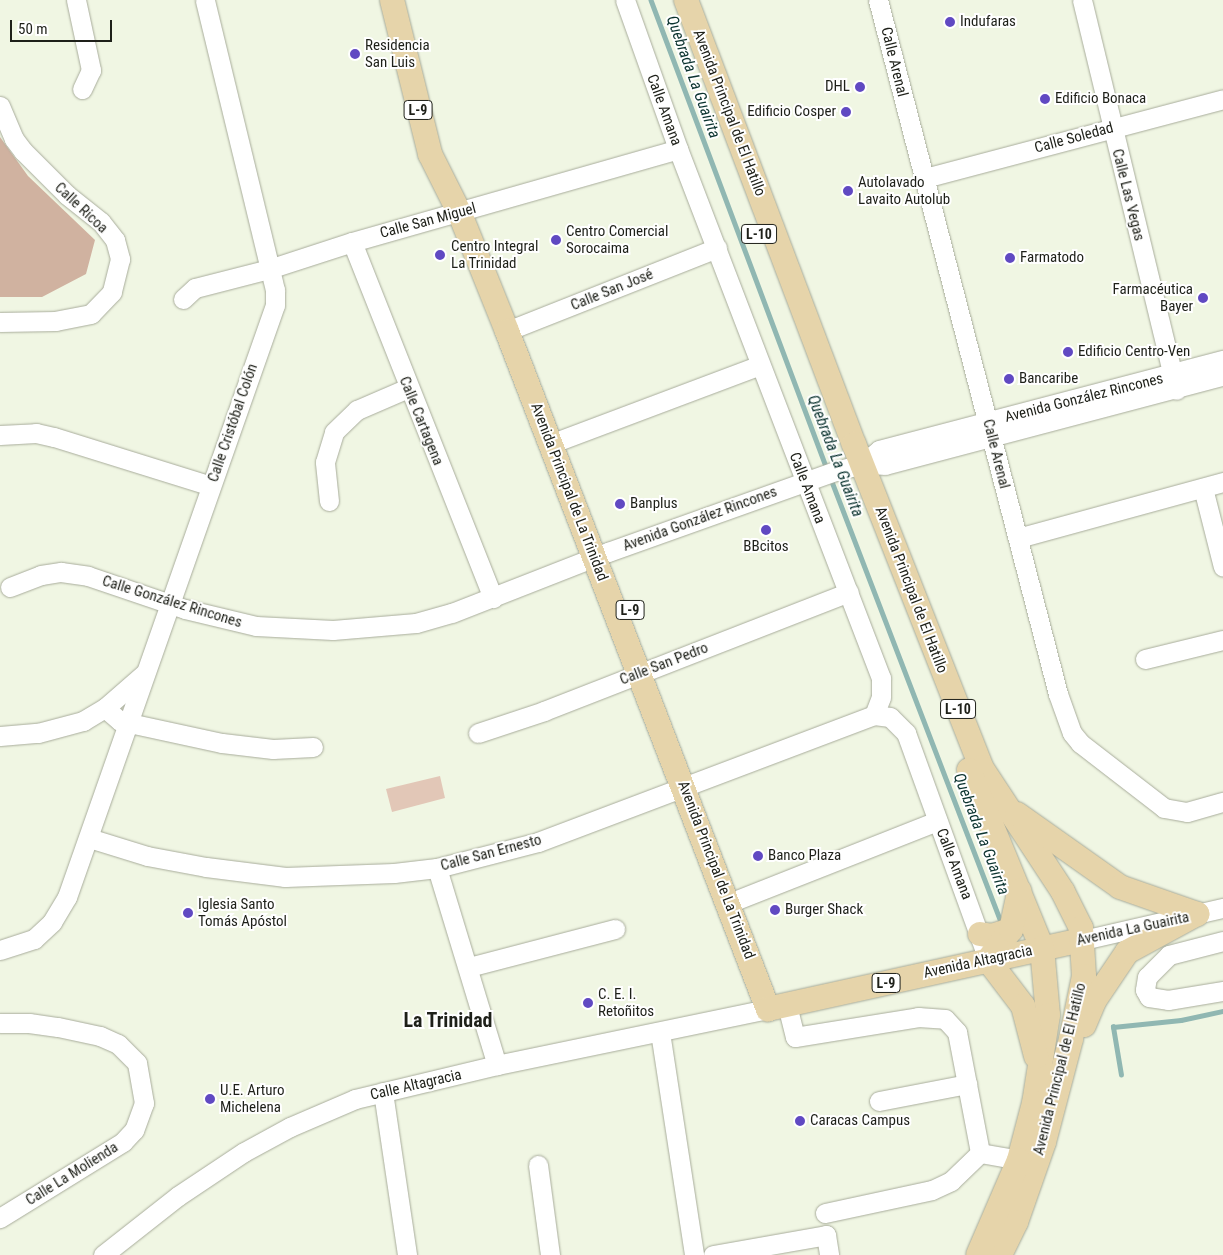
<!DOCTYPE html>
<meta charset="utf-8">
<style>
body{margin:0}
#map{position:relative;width:1223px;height:1255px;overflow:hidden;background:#f0f6e3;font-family:"Roboto Condensed",sans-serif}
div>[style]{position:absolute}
.green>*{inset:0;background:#e2c7b7}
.forest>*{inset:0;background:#d0b2a0}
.stream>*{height:4.5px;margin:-2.25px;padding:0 2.25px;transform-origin:2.25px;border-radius:2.25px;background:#90b7b2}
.roads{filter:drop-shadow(0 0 1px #a8ac9b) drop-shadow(0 0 1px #a8ac9b)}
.minor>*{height:19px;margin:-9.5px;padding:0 9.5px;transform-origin:9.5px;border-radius:9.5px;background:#fff}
.major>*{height:24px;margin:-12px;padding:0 12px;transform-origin:12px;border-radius:12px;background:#e6d4aa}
.dots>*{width:14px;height:14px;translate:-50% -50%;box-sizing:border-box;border:2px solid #fff;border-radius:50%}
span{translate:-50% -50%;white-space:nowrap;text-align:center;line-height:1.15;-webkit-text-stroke:4px #fff;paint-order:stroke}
.shield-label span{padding:1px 4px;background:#fff;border:1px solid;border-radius:4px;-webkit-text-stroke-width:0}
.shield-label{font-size:14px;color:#1e2019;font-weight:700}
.poi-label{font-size:15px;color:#1e2019}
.left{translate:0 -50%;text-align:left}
.right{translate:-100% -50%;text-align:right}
.street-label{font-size:15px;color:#1e2019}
.water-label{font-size:16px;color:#0b332f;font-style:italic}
.district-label{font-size:20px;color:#1e2019;font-weight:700}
.scale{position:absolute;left:10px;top:20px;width:102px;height:22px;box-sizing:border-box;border:2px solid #1e2019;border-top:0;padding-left:6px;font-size:15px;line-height:18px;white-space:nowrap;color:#1e2019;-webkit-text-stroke:4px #fff;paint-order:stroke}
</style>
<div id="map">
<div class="green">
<i style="clip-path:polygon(440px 776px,445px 798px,392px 812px,386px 789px)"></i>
</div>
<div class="forest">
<i style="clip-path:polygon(0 137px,28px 176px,95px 240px,86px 274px,42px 297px,0 297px)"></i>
</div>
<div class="stream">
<i style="left:651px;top:0;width:501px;rotate:69.43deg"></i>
<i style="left:831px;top:479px;width:472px;rotate:69deg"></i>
<i style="left:1121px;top:1075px;width:49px;rotate:-99.5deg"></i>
<i style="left:1113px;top:1027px;width:68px;rotate:-5.9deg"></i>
<i style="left:1181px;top:1020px;width:43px;rotate:-12.1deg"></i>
</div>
<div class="roads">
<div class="minor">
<i style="left:76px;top:0;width:72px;rotate:77.9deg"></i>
<i style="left:91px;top:70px;width:21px;rotate:115deg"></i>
<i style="left:625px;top:0;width:158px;rotate:70.4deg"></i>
<i style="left:678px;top:149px;width:567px;rotate:69.01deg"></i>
<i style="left:881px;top:678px;width:19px;rotate:90deg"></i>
<i style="left:881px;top:697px;width:19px;rotate:111deg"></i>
<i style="left:878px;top:0;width:717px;rotate:75.46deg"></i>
<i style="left:1058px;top:694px;width:41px;rotate:70.3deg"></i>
<i style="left:1072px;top:733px;width:13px;rotate:51deg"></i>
<i style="left:1080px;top:743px;width:106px;rotate:37.7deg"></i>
<i style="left:1164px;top:808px;width:23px;rotate:10deg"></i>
<i style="left:1187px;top:812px;width:37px;rotate:-16deg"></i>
<i style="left:1082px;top:0;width:401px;rotate:76.4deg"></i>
<i style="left:0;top:106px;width:36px;rotate:67deg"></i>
<i style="left:14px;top:139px;width:15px;rotate:53deg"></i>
<i style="left:23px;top:151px;width:62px;rotate:45deg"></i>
<i style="left:67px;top:195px;width:43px;rotate:38.5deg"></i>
<i style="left:101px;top:222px;width:23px;rotate:52deg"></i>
<i style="left:115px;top:240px;width:20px;rotate:75deg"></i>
<i style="left:120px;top:259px;width:34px;rotate:104deg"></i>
<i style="left:112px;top:292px;width:30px;rotate:134deg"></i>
<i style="left:91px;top:314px;width:36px;rotate:169deg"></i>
<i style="left:56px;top:321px;width:56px;rotate:179deg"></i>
<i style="left:925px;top:178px;width:308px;rotate:-14.8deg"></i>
<i style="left:352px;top:242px;width:383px;rotate:68.4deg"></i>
<i style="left:183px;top:299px;width:16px;rotate:-43deg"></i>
<i style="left:195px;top:288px;width:76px;rotate:-14.4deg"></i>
<i style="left:269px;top:269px;width:87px;rotate:-18deg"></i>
<i style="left:352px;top:242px;width:339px;rotate:-15.9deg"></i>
<i style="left:507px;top:331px;width:226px;rotate:-21.6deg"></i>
<i style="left:0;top:435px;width:36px;rotate:-3deg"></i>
<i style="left:36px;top:433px;width:18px;rotate:13deg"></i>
<i style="left:54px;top:437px;width:164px;rotate:17.3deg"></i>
<i style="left:550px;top:444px;width:224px;rotate:-20.6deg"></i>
<i style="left:862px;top:464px;width:22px;rotate:-39deg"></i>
<i style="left:879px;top:450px;width:356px;rotate:-14.7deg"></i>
<i style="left:1203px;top:488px;width:81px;rotate:75.8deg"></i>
<i style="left:329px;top:501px;width:39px;rotate:-96deg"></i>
<i style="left:325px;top:462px;width:31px;rotate:-73deg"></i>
<i style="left:334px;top:432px;width:32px;rotate:-44deg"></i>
<i style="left:357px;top:410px;width:56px;rotate:-23.3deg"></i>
<i style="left:1018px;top:538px;width:213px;rotate:-15.3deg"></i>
<i style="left:10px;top:587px;width:33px;rotate:-21deg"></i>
<i style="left:41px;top:575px;width:20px;rotate:-9deg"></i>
<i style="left:61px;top:572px;width:27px;rotate:8deg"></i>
<i style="left:88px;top:576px;width:102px;rotate:18.8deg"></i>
<i style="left:185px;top:609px;width:73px;rotate:13.5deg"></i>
<i style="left:256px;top:626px;width:77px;rotate:3deg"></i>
<i style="left:333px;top:630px;width:83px;rotate:-4.8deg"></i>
<i style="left:416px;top:623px;width:37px;rotate:-16deg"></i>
<i style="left:452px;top:613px;width:168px;rotate:-21.4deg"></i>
<i style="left:608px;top:552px;width:242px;rotate:-19.6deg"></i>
<i style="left:836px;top:471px;width:27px;rotate:-15deg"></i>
<i style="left:862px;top:464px;width:23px;rotate:2deg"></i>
<i style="left:885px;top:465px;width:350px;rotate:-14.8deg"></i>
<i style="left:1145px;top:659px;width:80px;rotate:-13.7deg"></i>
<i style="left:105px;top:708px;width:20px;rotate:41deg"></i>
<i style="left:120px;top:721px;width:104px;rotate:12.2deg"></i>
<i style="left:222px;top:743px;width:51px;rotate:6.7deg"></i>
<i style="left:273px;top:749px;width:40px;rotate:-2.9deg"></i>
<i style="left:478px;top:733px;width:70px;rotate:-18.4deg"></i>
<i style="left:544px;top:711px;width:327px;rotate:-21.3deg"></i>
<i style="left:0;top:736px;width:38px;rotate:-5deg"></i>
<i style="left:38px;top:733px;width:47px;rotate:-14.9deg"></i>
<i style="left:83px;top:721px;width:26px;rotate:-31deg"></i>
<i style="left:105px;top:708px;width:53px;rotate:-41.2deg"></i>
<i style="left:89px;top:838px;width:61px;rotate:17.2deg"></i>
<i style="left:147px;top:856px;width:60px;rotate:10.6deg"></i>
<i style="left:206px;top:867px;width:80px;rotate:7.2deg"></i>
<i style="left:285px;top:877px;width:109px;rotate:-2.1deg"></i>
<i style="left:394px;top:873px;width:43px;rotate:-6.6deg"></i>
<i style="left:437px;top:868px;width:104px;rotate:-14.4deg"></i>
<i style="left:538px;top:842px;width:359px;rotate:-20.7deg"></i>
<i style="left:874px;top:715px;width:16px;rotate:7deg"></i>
<i style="left:890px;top:717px;width:23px;rotate:45deg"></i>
<i style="left:906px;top:733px;width:229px;rotate:70.1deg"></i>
<i style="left:437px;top:868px;width:206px;rotate:73.1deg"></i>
<i style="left:729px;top:903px;width:224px;rotate:-21.5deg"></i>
<i style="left:1083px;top:940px;width:144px;rotate:-12.9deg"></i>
<i style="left:1223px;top:941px;width:56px;rotate:165.5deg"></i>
<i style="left:1169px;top:955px;width:31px;rotate:135deg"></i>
<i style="left:1147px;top:977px;width:13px;rotate:99deg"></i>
<i style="left:1145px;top:990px;width:8px;rotate:60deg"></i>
<i style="left:1149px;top:997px;width:19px;rotate:9deg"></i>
<i style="left:1168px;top:1000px;width:56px;rotate:-9.3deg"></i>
<i style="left:0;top:950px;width:36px;rotate:-18deg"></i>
<i style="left:34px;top:939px;width:25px;rotate:-43deg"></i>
<i style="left:52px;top:922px;width:29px;rotate:-59deg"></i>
<i style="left:67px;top:897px;width:627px;rotate:-70.64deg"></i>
<i style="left:275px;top:305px;width:15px;rotate:-90deg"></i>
<i style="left:275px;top:290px;width:298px;rotate:-103.6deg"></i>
<i style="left:469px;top:967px;width:151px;rotate:-14.6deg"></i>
<i style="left:787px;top:1005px;width:33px;rotate:76deg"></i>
<i style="left:795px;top:1037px;width:125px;rotate:-9.2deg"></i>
<i style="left:918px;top:1017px;width:27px;rotate:4deg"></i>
<i style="left:945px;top:1019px;width:18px;rotate:47deg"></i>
<i style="left:957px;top:1032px;width:123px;rotate:79.2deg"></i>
<i style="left:980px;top:1153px;width:40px;rotate:10deg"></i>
<i style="left:0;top:1023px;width:29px"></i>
<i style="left:29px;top:1023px;width:29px;rotate:8deg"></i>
<i style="left:58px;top:1027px;width:43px;rotate:12.1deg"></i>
<i style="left:100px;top:1036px;width:20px;rotate:24deg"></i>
<i style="left:118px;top:1044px;width:27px;rotate:45deg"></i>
<i style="left:137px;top:1063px;width:41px;rotate:80.1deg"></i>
<i style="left:144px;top:1103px;width:29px;rotate:110deg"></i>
<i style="left:134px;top:1130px;width:16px;rotate:133deg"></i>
<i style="left:123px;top:1142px;width:145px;rotate:148.3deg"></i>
<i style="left:660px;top:1032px;width:226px;rotate:81.3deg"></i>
<i style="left:383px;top:1092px;width:165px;rotate:81.6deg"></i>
<i style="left:879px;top:1101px;width:90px;rotate:-10.9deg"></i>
<i style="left:538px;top:1165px;width:91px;rotate:82.4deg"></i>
<i style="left:825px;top:1213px;width:109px;rotate:-12.1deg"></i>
<i style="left:932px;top:1190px;width:21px;rotate:-25deg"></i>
<i style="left:951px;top:1181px;width:40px;rotate:-44deg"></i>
<i style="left:103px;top:1255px;width:95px;rotate:-38.2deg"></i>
<i style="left:178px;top:1196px;width:79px;rotate:-33.7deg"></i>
<i style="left:244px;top:1152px;width:52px;rotate:-28.5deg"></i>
<i style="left:290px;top:1127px;width:71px;rotate:-23.3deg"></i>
<i style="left:355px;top:1099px;width:146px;rotate:-13.5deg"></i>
<i style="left:497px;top:1065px;width:277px;rotate:-11.7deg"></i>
<i style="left:713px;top:1255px;width:115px;rotate:-10deg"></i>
<i style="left:826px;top:1235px;width:20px;rotate:81deg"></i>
</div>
<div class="major">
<i style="left:392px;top:0;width:159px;rotate:76.1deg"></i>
<i style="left:430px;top:154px;width:67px;rotate:63.4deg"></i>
<i style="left:460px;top:214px;width:126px;rotate:68.1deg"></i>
<i style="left:507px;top:331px;width:727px;rotate:68.95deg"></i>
<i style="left:768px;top:1009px;width:322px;rotate:-12.4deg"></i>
<i style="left:686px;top:0;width:475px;rotate:69.3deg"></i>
<i style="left:854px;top:444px;width:347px;rotate:68.5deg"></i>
<i style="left:981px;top:767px;width:149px;rotate:56.7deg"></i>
<i style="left:1063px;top:892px;width:40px;rotate:63.4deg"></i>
<i style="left:1081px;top:928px;width:48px;rotate:86.4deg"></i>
<i style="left:1084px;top:976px;width:64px;rotate:101.7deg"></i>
<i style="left:1071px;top:1039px;width:106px;rotate:104.7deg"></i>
<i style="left:1044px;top:1142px;width:85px;rotate:109.3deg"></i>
<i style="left:1016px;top:1222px;width:37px;rotate:116deg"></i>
<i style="left:969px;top:770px;width:192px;rotate:67.7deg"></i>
<i style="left:1042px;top:948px;width:67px;rotate:84.9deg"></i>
<i style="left:1048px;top:1015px;width:89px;rotate:99deg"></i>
<i style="left:1034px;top:1103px;width:59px;rotate:104.7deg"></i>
<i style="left:1019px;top:1160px;width:103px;rotate:113.3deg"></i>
<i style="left:1017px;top:814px;width:126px;rotate:35.3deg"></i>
<i style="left:1120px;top:887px;width:82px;rotate:19.3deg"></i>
<i style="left:980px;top:934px;width:12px;rotate:9deg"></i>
<i style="left:992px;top:936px;width:20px;rotate:-18deg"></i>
<i style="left:988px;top:960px;width:58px;rotate:52.7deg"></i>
<i style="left:1023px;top:1006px;width:52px;rotate:75.4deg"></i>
<i style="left:988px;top:960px;width:38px;rotate:-53deg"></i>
<i style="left:1011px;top:930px;width:40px;rotate:-78deg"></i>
<i style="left:1084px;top:1025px;width:26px;rotate:-67deg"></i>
<i style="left:1094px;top:1001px;width:59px;rotate:-56deg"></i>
<i style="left:1127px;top:952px;width:80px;rotate:-28.5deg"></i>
</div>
</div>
<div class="dots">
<i style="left:950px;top:22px;background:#6049c2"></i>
<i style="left:355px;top:54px;background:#6049c2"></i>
<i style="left:860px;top:87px;background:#6049c2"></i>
<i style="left:1045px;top:99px;background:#6049c2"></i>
<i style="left:846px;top:112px;background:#6049c2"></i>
<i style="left:848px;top:191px;background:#6049c2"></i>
<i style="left:556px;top:240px;background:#6049c2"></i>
<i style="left:440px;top:255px;background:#6049c2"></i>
<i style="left:1010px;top:258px;background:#6049c2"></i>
<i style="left:1203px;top:298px;background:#6049c2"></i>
<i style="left:1068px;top:352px;background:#6049c2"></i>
<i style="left:1009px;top:379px;background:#6049c2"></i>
<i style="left:620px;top:504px;background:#6049c2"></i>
<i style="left:766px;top:530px;background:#6049c2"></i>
<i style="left:758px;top:856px;background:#6049c2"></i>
<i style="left:775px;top:910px;background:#6049c2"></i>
<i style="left:188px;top:913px;background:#6049c2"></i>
<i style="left:588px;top:1003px;background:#6049c2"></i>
<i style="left:210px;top:1099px;background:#6049c2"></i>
<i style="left:800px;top:1121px;background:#6049c2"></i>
</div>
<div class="shield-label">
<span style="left:418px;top:110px">L-9</span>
<span style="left:759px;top:234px">L-10</span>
<span style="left:630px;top:610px">L-9</span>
<span style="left:958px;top:709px">L-10</span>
<span style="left:886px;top:983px">L-9</span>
</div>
<div class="poi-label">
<span class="left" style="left:960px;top:22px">Indufaras</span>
<span class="left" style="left:365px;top:54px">Residencia<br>San Luis</span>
<span class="right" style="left:850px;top:87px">DHL</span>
<span class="left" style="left:1055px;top:99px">Edificio Bonaca</span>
<span class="right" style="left:836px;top:112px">Edificio Cosper</span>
<span class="left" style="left:858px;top:191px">Autolavado<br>Lavaito Autolub</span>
<span class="left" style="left:566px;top:240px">Centro Comercial<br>Sorocaima</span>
<span class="left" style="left:451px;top:255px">Centro Integral<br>La Trinidad</span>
<span class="left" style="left:1020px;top:258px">Farmatodo</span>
<span class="right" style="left:1193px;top:298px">Farmacéutica<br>Bayer</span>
<span class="left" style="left:1078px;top:352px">Edificio Centro-Ven</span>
<span class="left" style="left:1019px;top:379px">Bancaribe</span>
<span class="left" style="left:630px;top:504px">Banplus</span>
<span style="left:766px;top:547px">BBcitos</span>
<span class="left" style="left:768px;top:856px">Banco Plaza</span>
<span class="left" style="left:198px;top:913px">Iglesia Santo<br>Tomás Apóstol</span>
<span class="left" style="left:785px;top:910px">Burger Shack</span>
<span class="left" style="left:598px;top:1003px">C. E. I.<br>Retoñitos</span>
<span class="left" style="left:220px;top:1099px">U.E. Arturo<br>Michelena</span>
<span class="left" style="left:810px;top:1121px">Caracas Campus</span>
</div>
<div class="street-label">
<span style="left:894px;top:62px;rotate:76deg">Calle Arenal</span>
<span style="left:664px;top:110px;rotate:70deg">Calle Amana</span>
<span style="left:729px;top:113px;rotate:69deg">Avenida Principal de El Hatillo</span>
<span style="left:1074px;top:138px;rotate:-15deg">Calle Soledad</span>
<span style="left:1128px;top:195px;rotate:76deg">Calle Las Vegas</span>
<span style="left:81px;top:208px;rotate:43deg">Calle Ricoa</span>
<span style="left:428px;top:221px;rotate:-15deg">Calle San Miguel</span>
<span style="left:612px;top:290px;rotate:-22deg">Calle San José</span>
<span style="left:1084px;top:398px;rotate:-14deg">Avenida González Rincones</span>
<span style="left:421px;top:421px;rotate:68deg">Calle Cartagena</span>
<span style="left:233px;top:423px;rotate:-71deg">Calle Cristóbal Colón</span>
<span style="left:996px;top:454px;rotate:76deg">Calle Arenal</span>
<span style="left:807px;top:488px;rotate:69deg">Calle Amana</span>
<span style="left:569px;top:492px;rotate:69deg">Avenida Principal de La Trinidad</span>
<span style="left:700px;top:519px;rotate:-20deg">Avenida González Rincones</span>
<span style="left:911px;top:590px;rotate:69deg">Avenida Principal de El Hatillo</span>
<span style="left:172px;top:602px;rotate:17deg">Calle González Rincones</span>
<span style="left:664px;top:664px;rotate:-21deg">Calle San Pedro</span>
<span style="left:491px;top:853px;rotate:-15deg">Calle San Ernesto</span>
<span style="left:954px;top:864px;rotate:69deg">Calle Amana</span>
<span style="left:716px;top:870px;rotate:69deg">Avenida Principal de La Trinidad</span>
<span style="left:1133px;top:929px;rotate:-12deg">Avenida La Guairita</span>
<span style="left:978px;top:962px;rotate:-12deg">Avenida Altagracia</span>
<span style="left:1060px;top:1069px;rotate:-76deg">Avenida Principal de El Hatillo</span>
<span style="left:416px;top:1085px;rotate:-13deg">Calle Altagracia</span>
<span style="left:72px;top:1174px;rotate:-32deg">Calle La Molienda</span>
</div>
<div class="water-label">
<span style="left:693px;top:77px;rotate:70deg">Quebrada La Guairita</span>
<span style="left:835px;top:456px;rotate:69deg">Quebrada La Guairita</span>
<span style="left:981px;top:834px;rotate:69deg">Quebrada La Guairita</span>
</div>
<div class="district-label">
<span style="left:448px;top:1020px">La Trinidad</span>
</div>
<div class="scale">50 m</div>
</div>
